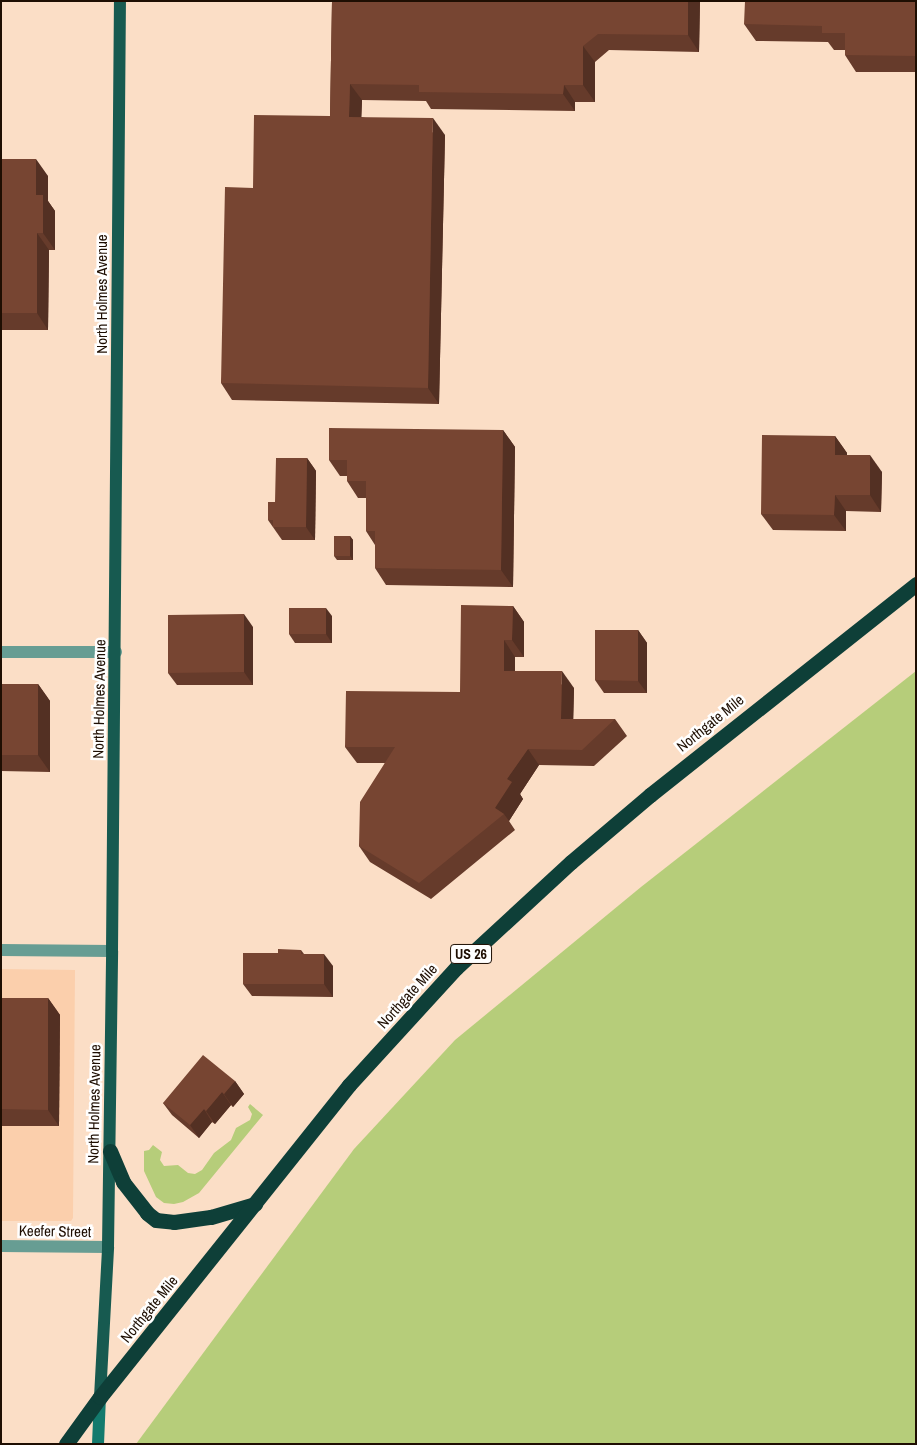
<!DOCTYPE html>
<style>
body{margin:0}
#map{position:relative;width:917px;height:1445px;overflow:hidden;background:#fbdec6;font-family:"Archivo Narrow",sans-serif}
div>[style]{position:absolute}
.built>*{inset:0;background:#fbcfac}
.green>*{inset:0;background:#b6cd7a}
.street>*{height:12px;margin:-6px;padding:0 6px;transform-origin:6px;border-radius:6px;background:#679d93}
.secondary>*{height:12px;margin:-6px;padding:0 6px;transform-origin:6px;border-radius:6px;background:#137a6d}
.primary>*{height:12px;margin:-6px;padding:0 6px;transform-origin:6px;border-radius:6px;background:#175a50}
.highway>*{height:15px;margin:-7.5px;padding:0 7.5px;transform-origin:7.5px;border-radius:7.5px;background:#0e3f38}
.wall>*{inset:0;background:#663b2b}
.shaded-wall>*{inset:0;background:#533023}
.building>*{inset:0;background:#774532}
span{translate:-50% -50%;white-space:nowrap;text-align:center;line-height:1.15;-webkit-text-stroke:5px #fff;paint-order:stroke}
.shield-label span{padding:1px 4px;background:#fff;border:1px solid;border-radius:4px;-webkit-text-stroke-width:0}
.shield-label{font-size:14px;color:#1e0e02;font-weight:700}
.street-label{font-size:15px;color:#1e0e02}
.frame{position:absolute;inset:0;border:2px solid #1e0e02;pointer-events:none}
</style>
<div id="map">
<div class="built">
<i style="clip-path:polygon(1px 969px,75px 970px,73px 1218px,71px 1221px,1px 1221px)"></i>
</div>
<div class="green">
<i style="clip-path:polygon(916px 671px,916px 1444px,136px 1444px,354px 1149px,455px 1040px,641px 887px)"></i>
<i style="clip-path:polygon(250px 1104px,263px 1115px,199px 1193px,183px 1202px,174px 1204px,164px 1203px,156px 1197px,144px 1171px,144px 1151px,149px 1150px,153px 1145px,162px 1152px,160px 1160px,164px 1166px,178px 1165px,188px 1173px,195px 1174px,202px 1170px,214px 1153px,231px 1140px,236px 1128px,250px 1120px,252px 1114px,248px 1107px)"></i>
</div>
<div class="street">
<i style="left:1px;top:652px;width:115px"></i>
<i style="left:1px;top:950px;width:111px;rotate:0.5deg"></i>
<i style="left:1px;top:1246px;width:107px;rotate:0.5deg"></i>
</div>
<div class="secondary">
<i style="left:98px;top:1444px;width:47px;rotate:-87.6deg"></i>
</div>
<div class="primary">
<i style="left:100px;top:1397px;width:150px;rotate:-86.9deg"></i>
<i style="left:108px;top:1247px;width:296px;rotate:-89.2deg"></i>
<i style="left:112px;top:951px;width:950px;rotate:-89.52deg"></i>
</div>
<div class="highway">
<i style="left:110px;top:1151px;width:34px;rotate:67deg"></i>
<i style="left:123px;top:1182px;width:39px;rotate:52deg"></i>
<i style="left:147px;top:1213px;width:11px;rotate:38deg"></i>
<i style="left:156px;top:1220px;width:18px;rotate:6deg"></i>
<i style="left:174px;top:1222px;width:37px;rotate:-8deg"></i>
<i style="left:211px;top:1217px;width:46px;rotate:-16.5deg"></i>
<i style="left:66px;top:1444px;width:58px;rotate:-54.1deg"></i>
<i style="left:100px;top:1397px;width:399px;rotate:-51.4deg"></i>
<i style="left:349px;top:1085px;width:159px;rotate:-47.6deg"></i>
<i style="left:456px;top:968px;width:156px;rotate:-42.7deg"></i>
<i style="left:571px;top:862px;width:104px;rotate:-40.3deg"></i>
<i style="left:650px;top:795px;width:340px;rotate:-38.4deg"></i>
</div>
<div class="wall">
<i style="clip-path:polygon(332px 1px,700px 1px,699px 52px,609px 50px,595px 62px,595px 102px,575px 102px,575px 111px,431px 109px,426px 101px,362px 100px,361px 117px,445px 135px,439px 404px,232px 400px,221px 383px,253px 188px,330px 116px)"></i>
<i style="clip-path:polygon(916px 1px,916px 72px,856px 72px,845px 55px,845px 50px,834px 50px,828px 42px,756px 41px,744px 24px)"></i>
<i style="clip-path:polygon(1px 159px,48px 176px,48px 201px,55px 211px,55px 250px,49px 250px,48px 330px,1px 330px)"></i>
<i style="clip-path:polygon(503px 430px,515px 447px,513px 587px,386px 585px,375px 568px,375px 545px,366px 531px,366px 498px,358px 498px,347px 481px,347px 476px,340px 476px,329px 460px)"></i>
<i style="clip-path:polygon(835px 436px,847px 453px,847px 455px,882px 472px,881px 512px,846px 511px,846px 531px,773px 530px,761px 514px)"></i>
<i style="clip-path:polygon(307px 458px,316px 471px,315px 540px,282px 540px,268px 520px,275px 502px)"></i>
<i style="clip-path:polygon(350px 536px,353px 540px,353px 560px,337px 560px,334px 556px)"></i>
<i style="clip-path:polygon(513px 606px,524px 622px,524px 657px,515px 657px,515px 671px,574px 688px,573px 719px,615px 719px,627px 736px,594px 766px,539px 765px,520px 794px,523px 799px,509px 821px,515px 830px,431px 899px,370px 862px,359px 846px,385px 763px,357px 763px,345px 747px,460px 692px)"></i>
<i style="clip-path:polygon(332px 616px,332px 643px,295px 643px,289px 634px)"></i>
<i style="clip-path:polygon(253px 627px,253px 685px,177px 685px,168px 673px)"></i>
<i style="clip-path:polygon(638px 630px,647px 643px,647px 693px,604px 693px,595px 680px)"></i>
<i style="clip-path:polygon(1px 684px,38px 684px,50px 701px,50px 772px,1px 771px)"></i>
<i style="clip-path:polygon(301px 950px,304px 954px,333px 966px,333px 997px,252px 996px,243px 984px,278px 953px)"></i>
<i style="clip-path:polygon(1px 998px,48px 998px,60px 1015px,59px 1126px,1px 1126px)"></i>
<i style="clip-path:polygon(235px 1081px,244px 1094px,233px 1107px,231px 1105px,215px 1124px,212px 1122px,199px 1138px,172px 1115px,163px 1103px)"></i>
</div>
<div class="shaded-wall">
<i style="clip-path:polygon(688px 1px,700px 1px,699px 52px,688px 35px)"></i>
<i style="clip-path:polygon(583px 46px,595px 62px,595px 102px,583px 85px)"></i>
<i style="clip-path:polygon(350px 84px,362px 100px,361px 133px,349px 117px)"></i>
<i style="clip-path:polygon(564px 85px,575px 102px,575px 111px,563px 94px)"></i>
<i style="clip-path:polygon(433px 118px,445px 135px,439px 404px,428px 388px)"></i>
<i style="clip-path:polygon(36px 159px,48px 176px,48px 201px,55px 211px,55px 250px,43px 233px,36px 195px)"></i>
<i style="clip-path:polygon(37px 233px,49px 250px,48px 330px,37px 313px)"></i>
<i style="clip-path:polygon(503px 430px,515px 447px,513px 587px,501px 570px)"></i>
<i style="clip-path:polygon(835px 436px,847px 453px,847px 472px,835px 455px)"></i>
<i style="clip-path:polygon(870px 455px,882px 472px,881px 512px,870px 495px)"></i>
<i style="clip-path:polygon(307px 458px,316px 471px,315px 540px,306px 527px)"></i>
<i style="clip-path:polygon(835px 495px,846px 511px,846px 531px,834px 515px)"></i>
<i style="clip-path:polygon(350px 536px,353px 540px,353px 560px,350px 556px)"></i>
<i style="clip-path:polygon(513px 606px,524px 622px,524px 657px,512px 640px)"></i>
<i style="clip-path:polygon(326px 608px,332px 616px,332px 643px,326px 634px)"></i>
<i style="clip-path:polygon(244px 614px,253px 627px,253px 685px,244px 672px)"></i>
<i style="clip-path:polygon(638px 630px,647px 643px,647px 693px,638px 681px)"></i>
<i style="clip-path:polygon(504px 640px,515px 657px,515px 687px,504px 671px)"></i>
<i style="clip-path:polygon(562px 671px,574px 688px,573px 735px,561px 719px)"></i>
<i style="clip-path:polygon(38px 684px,50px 701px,50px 772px,38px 755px)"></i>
<i style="clip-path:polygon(528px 749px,539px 765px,520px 794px,523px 799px,509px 821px,504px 814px,495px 808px,507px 779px)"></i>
<i style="clip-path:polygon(324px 954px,333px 966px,333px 997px,324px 984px)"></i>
<i style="clip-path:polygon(48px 998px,60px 1015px,59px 1126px,48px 1110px)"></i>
<i style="clip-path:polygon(235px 1081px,244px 1094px,233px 1107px,224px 1094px)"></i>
<i style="clip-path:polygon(222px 1092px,231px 1105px,215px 1124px,206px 1111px)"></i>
<i style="clip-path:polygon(204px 1109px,212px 1122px,199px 1138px,190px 1125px)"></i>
</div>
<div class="building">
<i style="clip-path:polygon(332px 1px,688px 1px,688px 35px,598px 34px,583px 46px,583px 85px,564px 85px,563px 94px,419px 92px,419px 85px,350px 84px,349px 117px,433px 118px,428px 388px,221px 383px,225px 187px,253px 188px,254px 115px,330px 116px)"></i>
<i style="clip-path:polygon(745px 1px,916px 1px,916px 56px,845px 55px,845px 33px,822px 33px,822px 26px,744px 24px)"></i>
<i style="clip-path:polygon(1px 159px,36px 159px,36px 195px,43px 195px,43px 233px,37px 233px,37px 313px,1px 313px)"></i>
<i style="clip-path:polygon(329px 428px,503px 430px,501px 570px,375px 568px,375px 531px,366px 531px,366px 481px,347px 481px,347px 460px,329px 460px)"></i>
<i style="clip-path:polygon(762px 435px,835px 436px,835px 455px,870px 455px,870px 495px,835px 495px,834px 515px,761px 514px)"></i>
<i style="clip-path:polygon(276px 458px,307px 458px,306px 527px,273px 527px,273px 520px,268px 520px,268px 502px,275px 502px)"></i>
<i style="clip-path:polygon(334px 536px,350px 536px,350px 556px,334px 556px)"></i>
<i style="clip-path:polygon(461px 605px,513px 606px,512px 640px,504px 640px,504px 671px,562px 671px,561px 719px,615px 719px,582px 750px,528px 749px,507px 779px,512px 782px,495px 808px,504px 814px,419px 883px,359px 846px,360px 802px,395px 747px,345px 747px,346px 691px,460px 692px)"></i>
<i style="clip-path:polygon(289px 608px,326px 608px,326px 634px,289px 634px)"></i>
<i style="clip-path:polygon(244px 614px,244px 672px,168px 673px,168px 615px)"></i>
<i style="clip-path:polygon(595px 630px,638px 630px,638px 681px,595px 680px)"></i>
<i style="clip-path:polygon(1px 684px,38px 684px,38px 755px,1px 755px)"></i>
<i style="clip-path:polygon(278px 949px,301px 950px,301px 954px,324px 954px,324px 984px,243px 984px,243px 953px,278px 953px)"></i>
<i style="clip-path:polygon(1px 998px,48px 998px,48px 1110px,1px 1109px)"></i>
<i style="clip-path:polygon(203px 1055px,235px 1081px,224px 1094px,222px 1092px,206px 1111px,204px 1109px,190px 1125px,163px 1103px)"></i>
</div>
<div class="shield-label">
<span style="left:471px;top:954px">US 26</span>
</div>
<div class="street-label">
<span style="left:102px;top:294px;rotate:-90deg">North Holmes Avenue</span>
<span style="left:99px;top:699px;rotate:-89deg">North Holmes Avenue</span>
<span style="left:710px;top:723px;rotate:-39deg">Northgate Mile</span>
<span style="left:407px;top:996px;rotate:-48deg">Northgate Mile</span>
<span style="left:94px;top:1104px;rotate:-89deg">North Holmes Avenue</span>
<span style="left:55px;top:1231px;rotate:1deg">Keefer Street</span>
<span style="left:149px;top:1309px;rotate:-51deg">Northgate Mile</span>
</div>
<div class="frame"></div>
</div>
